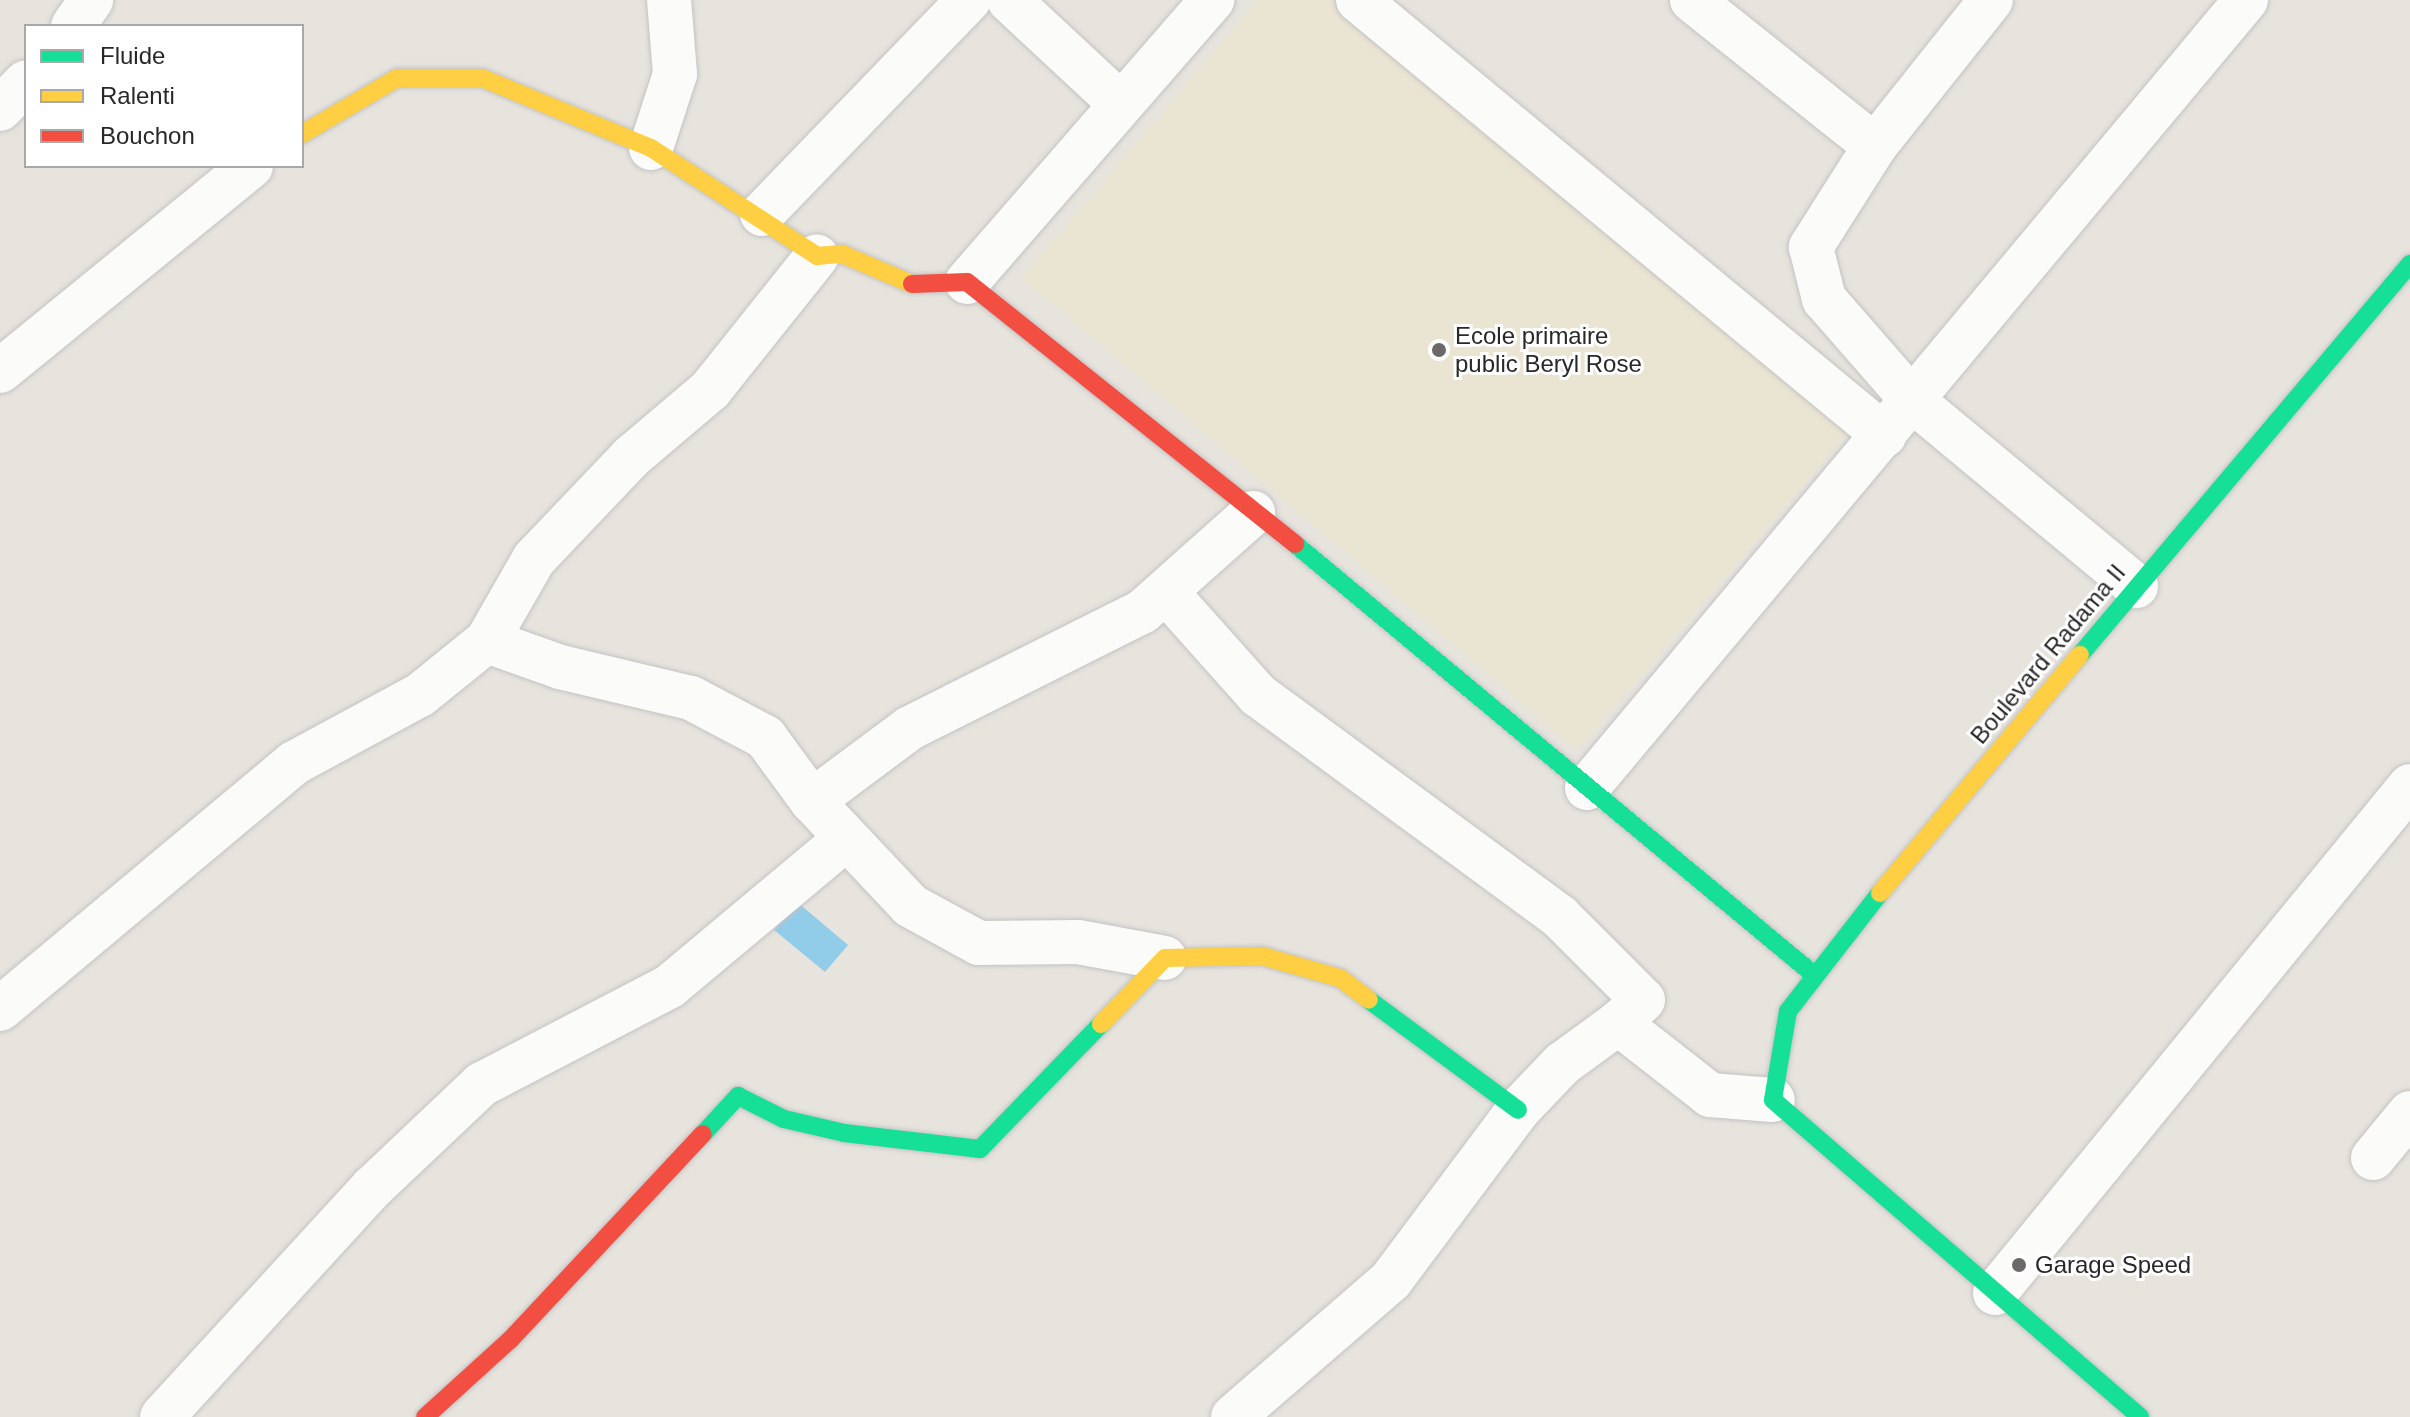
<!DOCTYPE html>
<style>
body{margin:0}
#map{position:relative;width:2410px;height:1417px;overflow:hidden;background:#e7e4de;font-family:Arial,sans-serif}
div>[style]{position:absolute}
.education>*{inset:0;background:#eae4d2}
.water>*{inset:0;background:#91cce9}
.roads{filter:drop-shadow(0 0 2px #c4c3c3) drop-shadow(0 0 2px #c4c3c3)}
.street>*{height:44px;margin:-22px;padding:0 22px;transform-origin:22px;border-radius:22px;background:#fbfbfa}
.fast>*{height:18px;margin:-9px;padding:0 9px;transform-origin:9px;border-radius:9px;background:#16e098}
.slow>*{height:18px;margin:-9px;padding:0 9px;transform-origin:9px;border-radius:9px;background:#ffcf43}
.jam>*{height:18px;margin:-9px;padding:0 9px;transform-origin:9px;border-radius:9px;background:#f24e42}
.dots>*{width:22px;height:22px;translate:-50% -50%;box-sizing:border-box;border:4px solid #fff;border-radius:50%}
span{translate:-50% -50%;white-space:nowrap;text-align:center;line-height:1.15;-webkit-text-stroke:6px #fff;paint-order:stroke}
.poi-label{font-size:24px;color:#282828}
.left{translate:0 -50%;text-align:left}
.street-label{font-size:24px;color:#282828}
.legend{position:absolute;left:24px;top:24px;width:280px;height:144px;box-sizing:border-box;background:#fff;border:2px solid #a9a9a9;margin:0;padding:10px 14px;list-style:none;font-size:24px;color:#282828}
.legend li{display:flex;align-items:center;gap:16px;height:40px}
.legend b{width:40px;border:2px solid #a9a9a9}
</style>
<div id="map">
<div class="education">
<i style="clip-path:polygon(1258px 0,1356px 0,1857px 422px,1577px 750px,1022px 278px)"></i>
</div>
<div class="water">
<i style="clip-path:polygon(797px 902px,848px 945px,825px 972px,774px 930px)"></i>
</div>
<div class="roads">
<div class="street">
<i style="left:1009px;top:0;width:151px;rotate:42.9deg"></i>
<i style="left:1358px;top:0;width:683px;rotate:39.59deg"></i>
<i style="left:1692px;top:0;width:234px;rotate:38.6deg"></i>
<i style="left:1991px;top:0;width:186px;rotate:128.5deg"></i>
<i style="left:1875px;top:146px;width:120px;rotate:122.4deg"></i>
<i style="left:1811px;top:247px;width:54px;rotate:76deg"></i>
<i style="left:1824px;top:299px;width:135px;rotate:48.9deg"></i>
<i style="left:1913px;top:401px;width:290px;rotate:39.7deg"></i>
<i style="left:73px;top:26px;width:32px;rotate:-55deg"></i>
<i style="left:0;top:109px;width:37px;rotate:-46deg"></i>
<i style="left:651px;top:148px;width:78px;rotate:-72deg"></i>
<i style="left:675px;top:74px;width:74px;rotate:-94.6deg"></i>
<i style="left:762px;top:214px;width:298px;rotate:-46deg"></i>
<i style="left:967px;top:282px;width:374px;rotate:-49deg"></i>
<i style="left:0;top:371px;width:324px;rotate:-39.2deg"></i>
<i style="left:1167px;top:593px;width:137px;rotate:48.3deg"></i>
<i style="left:1258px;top:695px;width:375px;rotate:36.3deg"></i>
<i style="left:1560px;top:917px;width:117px;rotate:45deg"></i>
<i style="left:1643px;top:1000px;width:34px;rotate:137deg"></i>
<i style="left:487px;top:641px;width:77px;rotate:19.6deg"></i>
<i style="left:560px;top:667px;width:135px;rotate:13.3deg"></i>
<i style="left:691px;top:698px;width:84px;rotate:27.8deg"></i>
<i style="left:765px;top:737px;width:79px;rotate:53.7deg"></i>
<i style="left:812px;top:801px;width:144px;rotate:46.7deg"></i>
<i style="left:911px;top:906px;width:77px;rotate:28.6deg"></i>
<i style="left:979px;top:943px;width:99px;rotate:-0.6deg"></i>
<i style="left:1078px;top:942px;width:88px;rotate:10.4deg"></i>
<i style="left:1587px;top:788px;width:1027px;rotate:-50.09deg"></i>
<i style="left:812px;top:801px;width:122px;rotate:-36.7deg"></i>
<i style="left:910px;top:728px;width:259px;rotate:-26.6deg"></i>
<i style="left:1142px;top:612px;width:149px;rotate:-41.7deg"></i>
<i style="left:0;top:1009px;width:383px;rotate:-39.9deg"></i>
<i style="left:294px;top:763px;width:143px;rotate:-28.4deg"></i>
<i style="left:420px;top:695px;width:86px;rotate:-38.9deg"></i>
<i style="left:487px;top:641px;width:95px;rotate:-60.2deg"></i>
<i style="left:534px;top:559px;width:141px;rotate:-46.4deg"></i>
<i style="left:631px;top:457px;width:104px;rotate:-40.3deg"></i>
<i style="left:710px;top:390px;width:171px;rotate:-51.4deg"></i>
<i style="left:2373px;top:1158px;width:58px;rotate:-50.6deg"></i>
<i style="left:1995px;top:1293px;width:655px;rotate:-50.7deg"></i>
<i style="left:162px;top:1417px;width:312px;rotate:-47.5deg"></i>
<i style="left:373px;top:1187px;width:150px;rotate:-43.4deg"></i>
<i style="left:482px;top:1084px;width:212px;rotate:-27.5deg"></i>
<i style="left:670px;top:986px;width:229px;rotate:-39.9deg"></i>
<i style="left:1233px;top:1417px;width:209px;rotate:-40.9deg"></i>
<i style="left:1391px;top:1280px;width:212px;rotate:-53.2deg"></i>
<i style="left:1518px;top:1110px;width:64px;rotate:-46.3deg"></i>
<i style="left:1562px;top:1064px;width:69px;rotate:-36.2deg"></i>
<i style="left:1618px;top:1023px;width:117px;rotate:38deg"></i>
<i style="left:1710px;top:1095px;width:63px;rotate:4.5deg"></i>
</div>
<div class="fast">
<i style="left:1295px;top:544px;width:672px;rotate:39.69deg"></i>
<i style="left:2080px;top:655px;width:512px;rotate:-49.84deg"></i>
<i style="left:1880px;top:893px;width:150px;rotate:127.9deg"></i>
<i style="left:1788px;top:1011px;width:90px;rotate:99.6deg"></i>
<i style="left:1773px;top:1100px;width:485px;rotate:40.8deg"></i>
<i style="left:1369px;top:1000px;width:185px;rotate:36.4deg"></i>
<i style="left:703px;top:1134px;width:52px;rotate:-47.4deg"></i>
<i style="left:738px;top:1096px;width:51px;rotate:26.6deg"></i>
<i style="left:784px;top:1119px;width:62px;rotate:13.1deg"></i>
<i style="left:844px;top:1133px;width:137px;rotate:6.7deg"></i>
<i style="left:980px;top:1149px;width:174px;rotate:-45.9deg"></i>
</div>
<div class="slow">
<i style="left:302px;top:134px;width:110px;rotate:-30.5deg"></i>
<i style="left:397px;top:78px;width:85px"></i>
<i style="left:482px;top:78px;width:183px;rotate:22.5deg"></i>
<i style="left:651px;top:148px;width:198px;rotate:33deg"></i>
<i style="left:817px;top:256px;width:25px;rotate:-5deg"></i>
<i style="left:842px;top:254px;width:76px;rotate:23.2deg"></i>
<i style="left:1880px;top:893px;width:311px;rotate:-50deg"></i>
<i style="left:1101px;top:1024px;width:92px;rotate:-45.9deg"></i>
<i style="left:1165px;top:958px;width:97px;rotate:-1.2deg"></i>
<i style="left:1262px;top:956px;width:81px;rotate:15.8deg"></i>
<i style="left:1340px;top:978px;width:36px;rotate:37deg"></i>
</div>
<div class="jam">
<i style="left:912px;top:284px;width:55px;rotate:-2.1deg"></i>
<i style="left:967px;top:282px;width:420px;rotate:38.6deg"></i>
<i style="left:425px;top:1417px;width:115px;rotate:-42.2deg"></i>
<i style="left:510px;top:1340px;width:282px;rotate:-46.9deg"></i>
</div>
</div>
<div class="dots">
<i style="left:1439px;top:350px;background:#6b6a68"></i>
<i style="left:2019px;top:1265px;background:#6b6a68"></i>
</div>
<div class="poi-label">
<span class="left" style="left:1455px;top:350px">Ecole primaire<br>public Beryl Rose</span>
<span class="left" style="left:2035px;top:1265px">Garage Speed</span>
</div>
<div class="street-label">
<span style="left:2048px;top:654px;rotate:-50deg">Boulevard Radama II</span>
</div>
<ul class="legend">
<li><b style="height:10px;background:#16e098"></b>Fluide</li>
<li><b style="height:10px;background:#ffcf43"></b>Ralenti</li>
<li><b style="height:10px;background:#f24e42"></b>Bouchon</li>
</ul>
</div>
